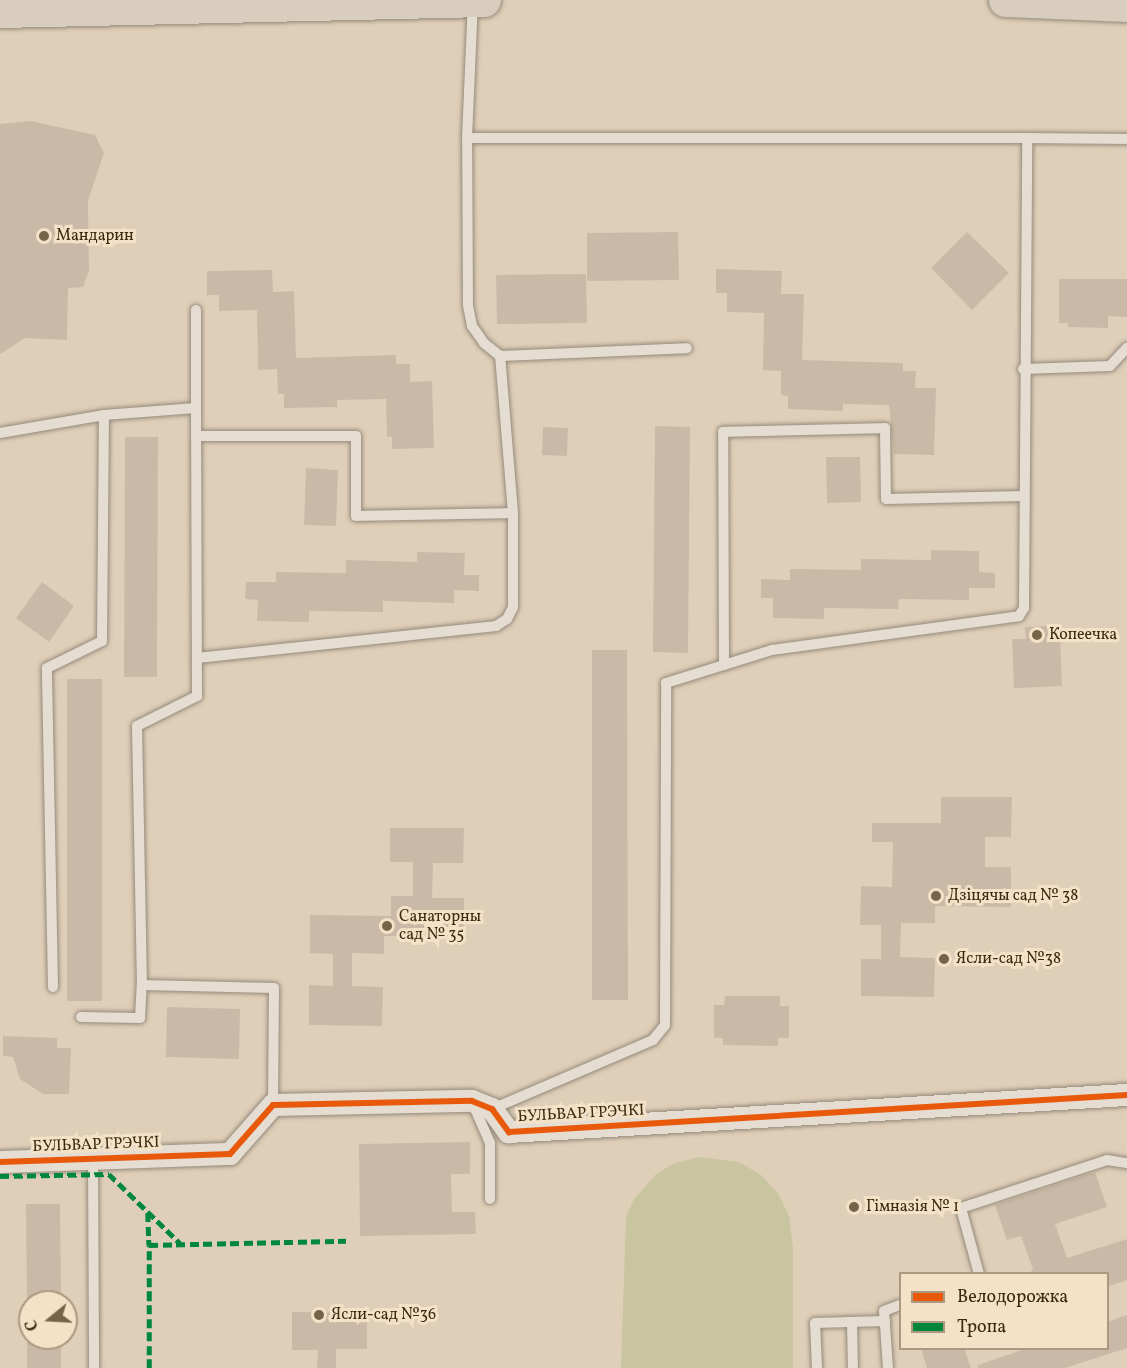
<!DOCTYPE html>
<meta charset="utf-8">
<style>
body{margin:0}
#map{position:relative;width:1127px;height:1368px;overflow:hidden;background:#dfcfb9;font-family:Vollkorn,serif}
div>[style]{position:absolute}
.green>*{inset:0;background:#c8c5a0}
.building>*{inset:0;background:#cbb9a8}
.roads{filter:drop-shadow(0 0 2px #958a7a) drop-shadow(0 0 2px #958a7a)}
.service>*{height:10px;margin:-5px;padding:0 5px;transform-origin:5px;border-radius:5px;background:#e5ddd2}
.minor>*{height:22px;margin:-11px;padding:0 11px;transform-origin:11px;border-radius:11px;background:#e5ddd2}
.primary>*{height:33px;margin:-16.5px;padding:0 16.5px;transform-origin:16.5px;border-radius:16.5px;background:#d9cdbd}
.quiet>*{height:4.5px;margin-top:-2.25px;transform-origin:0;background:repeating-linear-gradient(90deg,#00873e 0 9px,transparent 0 13.5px)}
.cycleway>*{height:6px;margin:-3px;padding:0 3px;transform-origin:3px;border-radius:3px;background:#e8590c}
.dots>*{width:16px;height:16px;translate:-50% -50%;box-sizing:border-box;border:3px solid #f4e2c8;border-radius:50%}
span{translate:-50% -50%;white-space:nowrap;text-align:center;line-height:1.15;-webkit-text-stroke:6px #f4e2c8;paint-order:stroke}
.poi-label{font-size:16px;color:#3d2a0e}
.left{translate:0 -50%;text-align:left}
.street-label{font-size:16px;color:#3d2a0e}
.legend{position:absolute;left:899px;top:1272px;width:210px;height:78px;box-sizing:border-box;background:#f4e2c8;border:2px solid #ab987e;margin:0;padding:8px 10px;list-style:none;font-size:18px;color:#3d2a0e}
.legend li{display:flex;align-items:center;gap:12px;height:30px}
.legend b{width:30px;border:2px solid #ab987e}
.north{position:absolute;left:18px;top:1290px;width:60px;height:60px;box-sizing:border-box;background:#f4e2c8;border:2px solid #ab987e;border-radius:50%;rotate:252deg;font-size:16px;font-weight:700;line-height:24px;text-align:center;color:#3d2a0e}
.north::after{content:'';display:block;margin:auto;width:21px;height:27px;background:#76644a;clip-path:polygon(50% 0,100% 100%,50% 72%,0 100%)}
</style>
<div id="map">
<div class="green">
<i style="clip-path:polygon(700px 1157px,739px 1162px,761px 1175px,778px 1193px,789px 1216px,793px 1247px,793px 1368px,621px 1368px,626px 1217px,634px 1199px,656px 1174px,675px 1163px)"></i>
</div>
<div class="building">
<i style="clip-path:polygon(31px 121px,95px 135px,104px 153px,88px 201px,89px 271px,83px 287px,68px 288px,67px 340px,25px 338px,0 354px,0 124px)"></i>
<i style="clip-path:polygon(678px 232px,679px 280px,587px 281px,587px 233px)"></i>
<i style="clip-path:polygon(967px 232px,1009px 273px,972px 310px,931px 268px)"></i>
<i style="clip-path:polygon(716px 269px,782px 271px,781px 294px,804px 294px,802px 360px,903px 363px,903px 371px,916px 371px,915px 388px,936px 388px,934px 455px,894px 454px,889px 405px,843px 404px,843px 411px,788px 409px,788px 396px,781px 395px,781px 371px,763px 370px,764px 313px,727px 312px,727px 293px,716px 293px)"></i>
<i style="clip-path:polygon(272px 270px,273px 292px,294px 291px,296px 358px,396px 355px,396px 364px,410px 364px,410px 382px,432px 381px,434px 448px,392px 449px,392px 437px,387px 437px,386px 399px,337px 400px,337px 407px,284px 408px,284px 394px,278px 394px,277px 369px,258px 370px,257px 310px,219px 311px,219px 295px,207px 295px,207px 271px)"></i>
<i style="clip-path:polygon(586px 274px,587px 323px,497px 324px,496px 275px)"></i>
<i style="clip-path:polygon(1059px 279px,1127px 279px,1127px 317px,1108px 316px,1108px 328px,1068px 327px,1068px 323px,1059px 323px)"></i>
<i style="clip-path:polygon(655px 426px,690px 427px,688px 653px,653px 652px)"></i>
<i style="clip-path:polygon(543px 427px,568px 428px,567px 456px,542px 455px)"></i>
<i style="clip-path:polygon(125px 437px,158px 437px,157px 677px,124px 677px)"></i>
<i style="clip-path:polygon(826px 457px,860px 457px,861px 502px,827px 503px)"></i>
<i style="clip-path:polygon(306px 468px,338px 470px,336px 526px,304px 525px)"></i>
<i style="clip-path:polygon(931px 550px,979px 551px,979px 572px,995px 573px,995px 588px,969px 588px,969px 600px,899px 599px,898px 609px,824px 608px,824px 619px,773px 618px,773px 598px,761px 598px,761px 579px,790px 580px,790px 569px,861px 570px,861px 559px,931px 560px)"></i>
<i style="clip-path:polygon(417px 552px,465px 553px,464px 575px,479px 575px,479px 591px,454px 590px,454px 603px,383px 601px,383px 612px,309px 611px,309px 622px,257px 621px,258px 600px,245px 599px,246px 582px,276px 582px,276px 572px,346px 573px,346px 560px,417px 562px)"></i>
<i style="clip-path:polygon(42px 582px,74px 606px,49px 642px,16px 618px)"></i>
<i style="clip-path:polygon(1048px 626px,1049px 639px,1060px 638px,1062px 686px,1014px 688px,1012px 639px,1026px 639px,1025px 627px)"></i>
<i style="clip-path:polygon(592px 650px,627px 650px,628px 1000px,592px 1000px)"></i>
<i style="clip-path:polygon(67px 679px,102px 679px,102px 1001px,67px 1001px)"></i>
<i style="clip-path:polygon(941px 797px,1012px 797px,1011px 837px,985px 837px,985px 867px,1011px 867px,1011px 907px,935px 906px,935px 923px,901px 923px,900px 957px,935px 958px,934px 997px,861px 996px,861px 959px,881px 959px,881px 925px,860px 925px,861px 886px,892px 887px,893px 842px,872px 842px,872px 823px,941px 823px)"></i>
<i style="clip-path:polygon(390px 828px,464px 828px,463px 863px,433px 863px,432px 898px,464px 898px,464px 936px,384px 936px,384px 954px,352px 953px,352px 986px,383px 987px,382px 1026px,309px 1025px,309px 985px,333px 986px,333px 954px,310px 953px,310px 915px,391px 916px,391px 896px,413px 896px,413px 862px,390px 862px)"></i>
<i style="clip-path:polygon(725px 996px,780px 996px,780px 1006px,789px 1006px,789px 1038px,778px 1038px,778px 1046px,723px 1045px,723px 1038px,714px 1038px,714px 1005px,724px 1005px)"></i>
<i style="clip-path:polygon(167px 1007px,240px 1009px,239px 1059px,166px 1057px)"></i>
<i style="clip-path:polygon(3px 1036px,57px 1038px,57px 1048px,71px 1048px,69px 1094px,43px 1094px,20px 1079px,13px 1057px,3px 1056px)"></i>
<i style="clip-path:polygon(470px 1142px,470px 1174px,451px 1174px,452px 1212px,475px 1212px,476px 1234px,360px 1236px,359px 1144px)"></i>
<i style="clip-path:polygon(1095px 1172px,1107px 1207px,1055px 1224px,1067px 1258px,1127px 1239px,1127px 1280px,1109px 1286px,1107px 1274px,1030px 1274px,1033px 1269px,1021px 1236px,1007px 1240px,995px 1205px)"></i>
<i style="clip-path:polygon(26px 1204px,60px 1204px,61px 1302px,27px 1302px)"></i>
<i style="clip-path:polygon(292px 1312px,367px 1313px,367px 1349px,336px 1349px,336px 1368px,317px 1368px,318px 1350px,292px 1350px)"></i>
<i style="clip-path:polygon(1127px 1315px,1127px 1348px,1065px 1368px,978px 1368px,978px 1365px,1028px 1348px,1107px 1348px,1107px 1322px)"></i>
<i style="clip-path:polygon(27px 1338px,61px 1338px,61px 1368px,27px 1368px)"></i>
<i style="clip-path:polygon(921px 1348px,964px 1348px,971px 1368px,927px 1368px)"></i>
</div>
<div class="roads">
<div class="service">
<i style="left:467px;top:138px;width:135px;rotate:-87.5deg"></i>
<i style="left:500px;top:356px;width:21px;rotate:-141deg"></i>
<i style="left:484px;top:343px;width:21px;rotate:-125deg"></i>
<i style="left:472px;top:326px;width:21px;rotate:-101deg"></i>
<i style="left:468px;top:305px;width:167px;rotate:-90.3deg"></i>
<i style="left:467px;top:138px;width:560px"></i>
<i style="left:1023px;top:369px;width:87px;rotate:-2deg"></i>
<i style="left:1110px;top:366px;width:25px;rotate:-47deg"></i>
<i style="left:196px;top:408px;width:98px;rotate:-90deg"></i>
<i style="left:0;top:433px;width:106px;rotate:-9.8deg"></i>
<i style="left:104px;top:415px;width:92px;rotate:-4.4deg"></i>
<i style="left:196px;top:408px;width:288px;rotate:89.8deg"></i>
<i style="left:197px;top:696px;width:67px;rotate:153.4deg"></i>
<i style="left:137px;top:726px;width:259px;rotate:88.9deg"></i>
<i style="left:142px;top:985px;width:132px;rotate:1.3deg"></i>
<i style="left:274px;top:988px;width:117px;rotate:90.5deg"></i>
<i style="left:196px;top:436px;width:160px"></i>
<i style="left:356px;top:436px;width:80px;rotate:90deg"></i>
<i style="left:356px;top:516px;width:157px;rotate:-1.1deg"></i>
<i style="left:197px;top:658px;width:301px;rotate:-6.1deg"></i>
<i style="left:496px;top:626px;width:13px;rotate:-32deg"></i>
<i style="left:507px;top:619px;width:13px;rotate:-63deg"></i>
<i style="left:513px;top:607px;width:94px;rotate:-90deg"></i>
<i style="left:513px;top:513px;width:158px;rotate:-94.7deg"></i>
<i style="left:500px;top:356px;width:187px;rotate:-2.4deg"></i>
<i style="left:724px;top:665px;width:233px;rotate:-90.2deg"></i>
<i style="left:723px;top:432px;width:162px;rotate:-1.4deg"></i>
<i style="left:885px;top:428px;width:71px;rotate:89.2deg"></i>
<i style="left:886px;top:499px;width:137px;rotate:-1.3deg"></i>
<i style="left:53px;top:987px;width:319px;rotate:-91.1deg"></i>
<i style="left:47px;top:668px;width:61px;rotate:-26.1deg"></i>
<i style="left:102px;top:641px;width:226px;rotate:-89.5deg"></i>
<i style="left:81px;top:1017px;width:59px;rotate:1deg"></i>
<i style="left:140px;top:1018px;width:33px;rotate:-87deg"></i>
<i style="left:473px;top:1104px;width:43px;rotate:66.4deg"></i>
<i style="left:490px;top:1143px;width:56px;rotate:90deg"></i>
<i style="left:492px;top:1109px;width:175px;rotate:-23.2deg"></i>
<i style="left:653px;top:1040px;width:19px;rotate:-51deg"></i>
<i style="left:665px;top:1025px;width:342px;rotate:-89.8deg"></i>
<i style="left:666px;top:683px;width:111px;rotate:-17.3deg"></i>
<i style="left:772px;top:650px;width:249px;rotate:-7.8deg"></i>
<i style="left:1019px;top:616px;width:9px;rotate:-58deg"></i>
<i style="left:1024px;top:608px;width:470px;rotate:-89.6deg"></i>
<i style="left:1027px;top:138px;width:100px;rotate:0.6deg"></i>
<i style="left:93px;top:1158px;width:210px;rotate:89.7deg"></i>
<i style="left:979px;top:1274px;width:68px;rotate:-105.3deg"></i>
<i style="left:961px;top:1208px;width:154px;rotate:-18.2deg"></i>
<i style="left:1107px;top:1160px;width:20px;rotate:9deg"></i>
<i style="left:852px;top:1322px;width:46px;rotate:88.8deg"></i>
<i style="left:817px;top:1368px;width:45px;rotate:-92.5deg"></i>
<i style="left:815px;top:1323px;width:70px;rotate:-1.6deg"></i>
<i style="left:888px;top:1368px;width:57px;rotate:-94deg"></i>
<i style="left:884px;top:1311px;width:17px;rotate:-21deg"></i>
</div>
<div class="minor">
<i style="left:0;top:1162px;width:230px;rotate:-2deg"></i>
<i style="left:230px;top:1154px;width:65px;rotate:-48.7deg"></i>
<i style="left:273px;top:1105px;width:199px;rotate:-1.2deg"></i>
<i style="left:472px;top:1101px;width:22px;rotate:22deg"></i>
<i style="left:492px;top:1109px;width:29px;rotate:54deg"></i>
<i style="left:509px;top:1132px;width:619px;rotate:-3.43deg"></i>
</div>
<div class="primary">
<i style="left:1005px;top:0;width:122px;rotate:2.3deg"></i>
<i style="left:0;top:11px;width:484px;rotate:-1.3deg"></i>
</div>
</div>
<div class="quiet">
<i style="left:0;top:1176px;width:109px;rotate:-1.1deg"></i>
<i style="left:109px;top:1174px;width:99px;rotate:44.2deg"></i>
<i style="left:148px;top:1213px;width:32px;rotate:88deg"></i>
<i style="left:149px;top:1368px;width:123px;rotate:-90deg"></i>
<i style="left:149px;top:1245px;width:197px;rotate:-1.2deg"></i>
</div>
<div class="cycleway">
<i style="left:0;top:1162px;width:230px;rotate:-2deg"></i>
<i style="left:230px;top:1154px;width:65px;rotate:-48.7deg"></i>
<i style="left:273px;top:1105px;width:199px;rotate:-1.2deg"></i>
<i style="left:472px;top:1101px;width:22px;rotate:22deg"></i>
<i style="left:492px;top:1109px;width:29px;rotate:54deg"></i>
<i style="left:509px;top:1132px;width:619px;rotate:-3.43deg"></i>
</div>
<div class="dots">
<i style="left:44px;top:236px;background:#76644a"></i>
<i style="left:1037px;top:635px;background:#76644a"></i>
<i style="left:936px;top:896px;background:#76644a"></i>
<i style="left:387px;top:926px;background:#76644a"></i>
<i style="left:944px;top:959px;background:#76644a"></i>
<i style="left:854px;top:1207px;background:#76644a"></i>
<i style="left:319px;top:1315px;background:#76644a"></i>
</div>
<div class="poi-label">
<span class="left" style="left:56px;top:236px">Мандарин</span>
<span class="left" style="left:1049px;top:635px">Копеечка</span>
<span class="left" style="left:948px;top:896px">Дзіцячы сад № 38</span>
<span class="left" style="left:399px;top:926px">Санаторны<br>сад № 35</span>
<span class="left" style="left:956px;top:959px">Ясли-сад №38</span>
<span class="left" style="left:866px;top:1207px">Гімназія № 1</span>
<span class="left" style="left:331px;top:1315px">Ясли-сад №36</span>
</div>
<div class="street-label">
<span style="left:581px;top:1114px;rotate:-3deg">БУЛЬВАР ГРЭЧКІ</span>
<span style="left:96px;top:1145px;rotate:-2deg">БУЛЬВАР ГРЭЧКІ</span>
</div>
<ul class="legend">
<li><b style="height:8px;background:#e8590c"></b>Велодорожка</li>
<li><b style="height:8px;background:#00873e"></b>Тропа</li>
</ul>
<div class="north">С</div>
</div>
